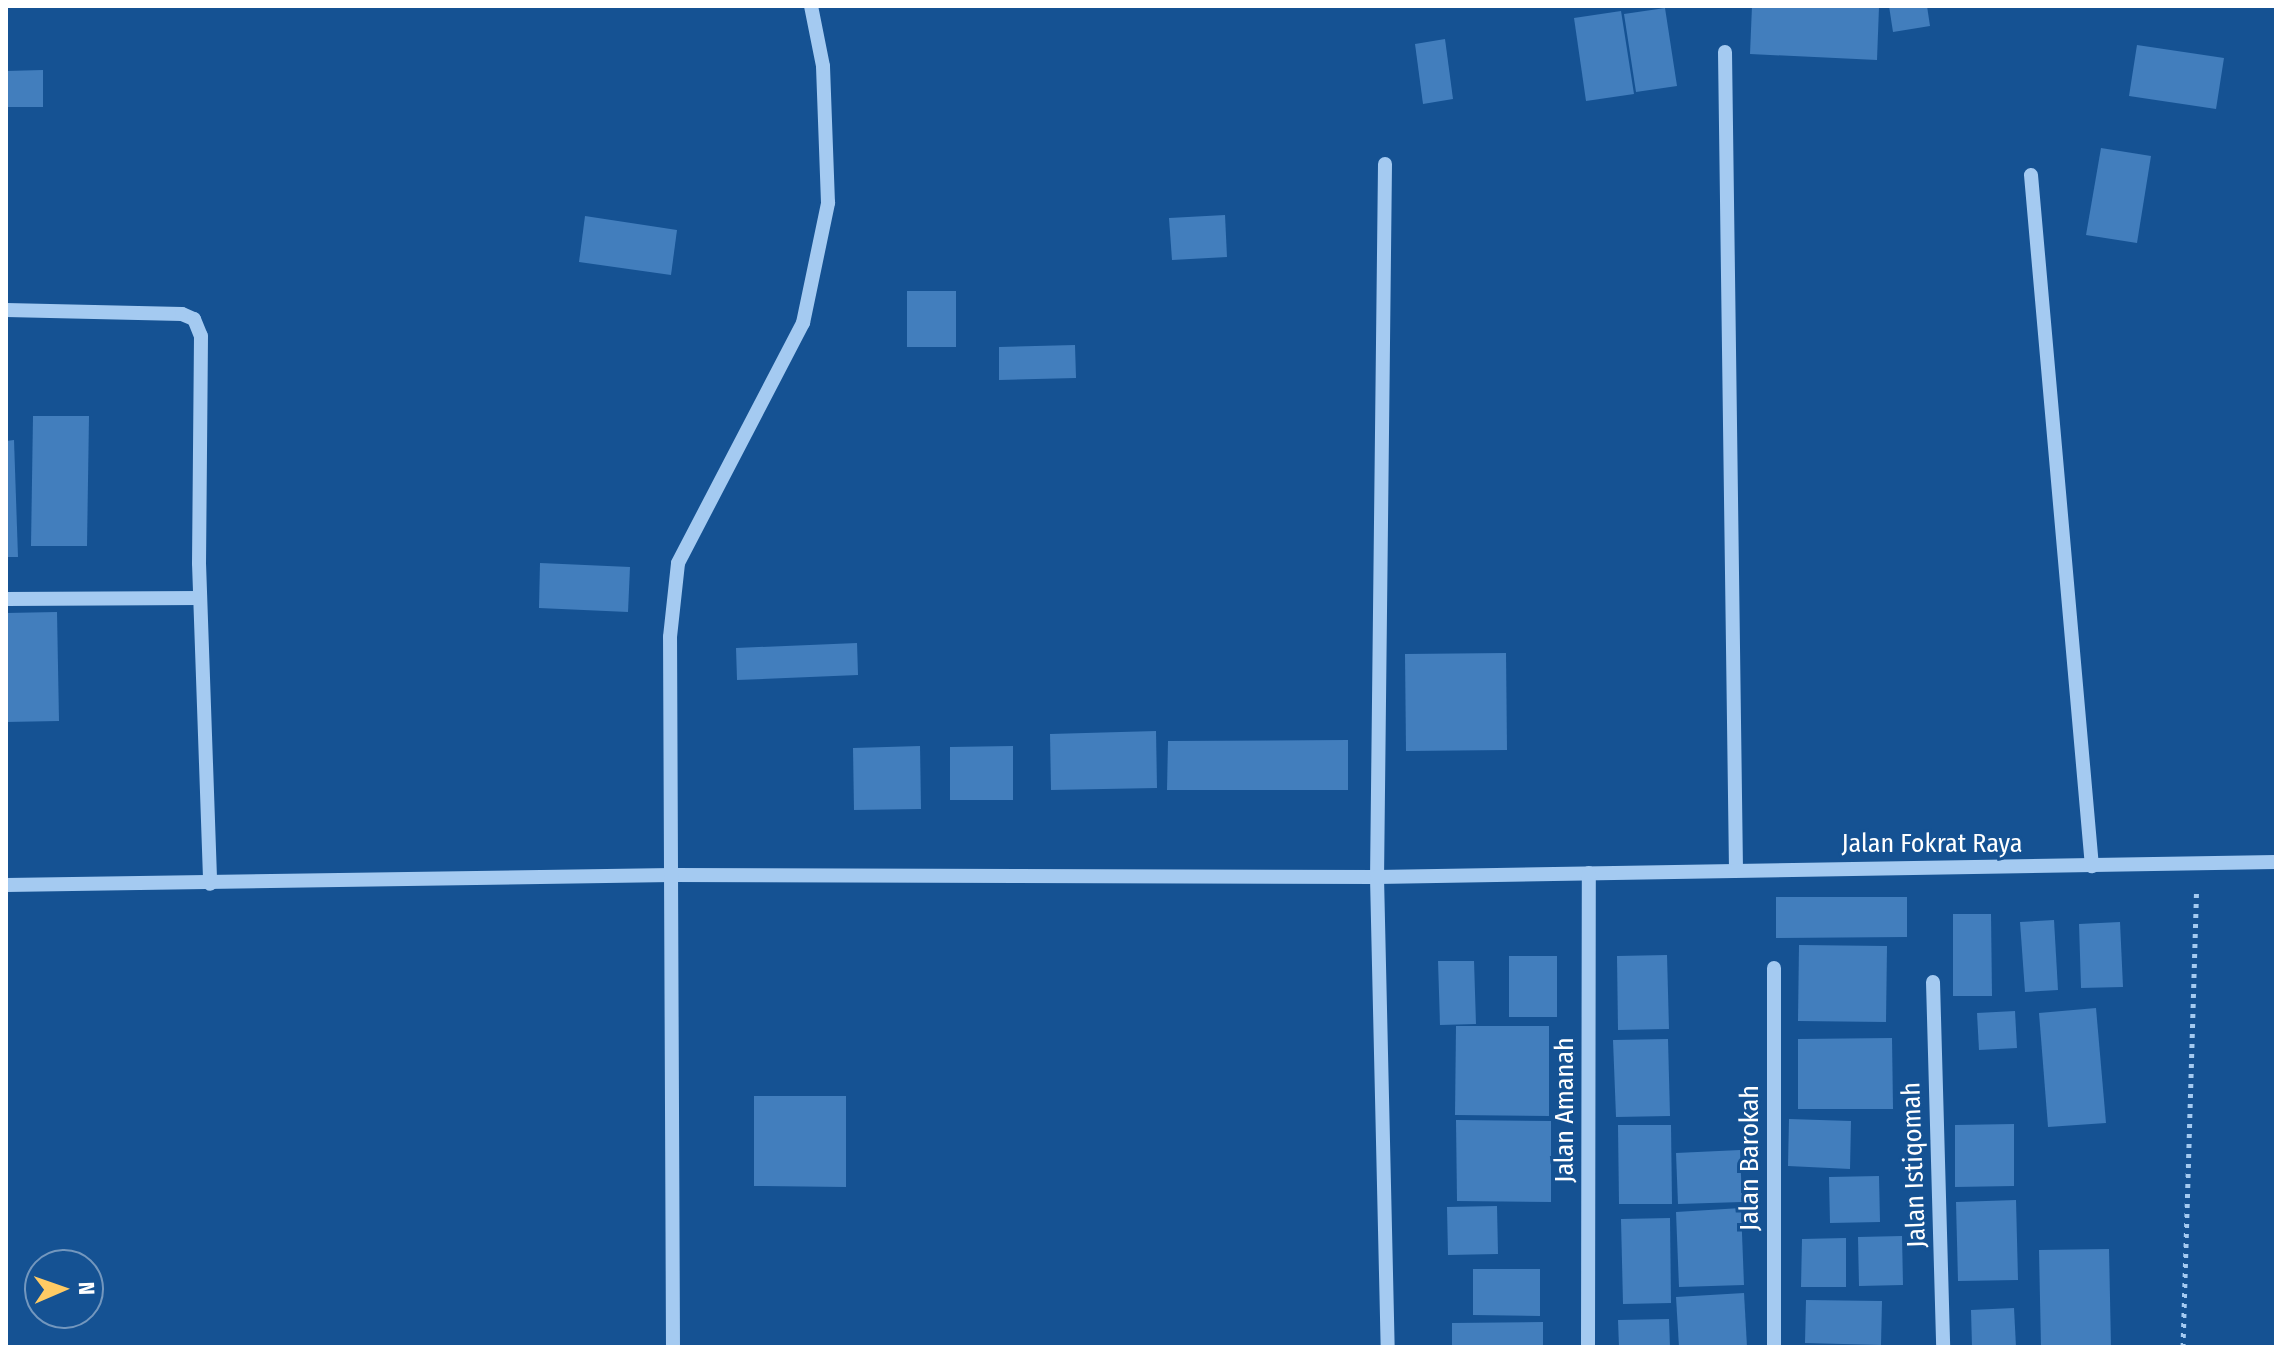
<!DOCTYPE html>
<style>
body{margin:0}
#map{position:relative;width:2282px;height:1353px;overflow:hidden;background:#155293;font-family:"Fira Sans Condensed",sans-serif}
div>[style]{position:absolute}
.building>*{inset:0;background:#427ebd}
.path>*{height:5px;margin-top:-2.5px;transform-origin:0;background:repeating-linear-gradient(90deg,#a4caf1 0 4px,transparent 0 10px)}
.minor>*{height:14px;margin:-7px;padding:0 7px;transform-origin:7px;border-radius:7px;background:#a4caf1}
span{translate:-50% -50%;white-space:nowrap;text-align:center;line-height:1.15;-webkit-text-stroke:6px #155293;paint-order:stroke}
.street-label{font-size:26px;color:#fff}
.frame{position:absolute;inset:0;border:8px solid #fff;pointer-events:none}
.north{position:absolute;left:24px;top:1249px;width:80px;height:80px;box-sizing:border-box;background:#155293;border:2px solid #7397be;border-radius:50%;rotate:88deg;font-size:22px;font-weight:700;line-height:32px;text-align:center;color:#fff}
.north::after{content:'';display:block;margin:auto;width:28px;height:36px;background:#ffcb64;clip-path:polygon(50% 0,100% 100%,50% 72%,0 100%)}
</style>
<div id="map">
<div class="building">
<i style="clip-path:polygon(1752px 6px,1879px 7px,1877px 60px,1750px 54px)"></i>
<i style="clip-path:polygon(1889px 6px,1927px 6px,1930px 26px,1893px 32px)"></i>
<i style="clip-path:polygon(1665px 8px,1677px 86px,1636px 92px,1624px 14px)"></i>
<i style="clip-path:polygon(1621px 11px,1634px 94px,1586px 101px,1574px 18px)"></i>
<i style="clip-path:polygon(1445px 39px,1453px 99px,1423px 104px,1415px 44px)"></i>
<i style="clip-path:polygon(2137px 45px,2224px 58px,2216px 109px,2129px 96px)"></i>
<i style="clip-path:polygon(43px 70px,43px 107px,6px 107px,6px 71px)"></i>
<i style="clip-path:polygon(2101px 148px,2151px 156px,2137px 243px,2086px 235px)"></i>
<i style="clip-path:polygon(1225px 215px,1227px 257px,1172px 260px,1169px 218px)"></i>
<i style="clip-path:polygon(585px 216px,677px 230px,671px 275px,579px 262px)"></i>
<i style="clip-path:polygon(907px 291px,956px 291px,956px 347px,907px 347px)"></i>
<i style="clip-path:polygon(1075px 345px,1076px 378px,999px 380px,999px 347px)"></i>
<i style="clip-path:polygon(33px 416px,89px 416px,87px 546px,31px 546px)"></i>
<i style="clip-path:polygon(14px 440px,18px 557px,6px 557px,6px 441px)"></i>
<i style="clip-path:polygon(540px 563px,630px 567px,628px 612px,539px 608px)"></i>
<i style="clip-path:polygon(57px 612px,59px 721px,6px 722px,6px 613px)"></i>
<i style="clip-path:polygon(857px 643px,858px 675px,737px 680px,736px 648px)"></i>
<i style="clip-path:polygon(1506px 653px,1507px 750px,1406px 751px,1405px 654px)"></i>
<i style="clip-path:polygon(1156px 731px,1157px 788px,1051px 790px,1050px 734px)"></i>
<i style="clip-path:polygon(1348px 740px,1348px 790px,1167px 790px,1168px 741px)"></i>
<i style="clip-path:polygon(920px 746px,921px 809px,854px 810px,853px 748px)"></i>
<i style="clip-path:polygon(1013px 746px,1013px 800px,950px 800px,950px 747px)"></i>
<i style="clip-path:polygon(1776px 897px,1907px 897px,1907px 937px,1776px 938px)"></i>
<i style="clip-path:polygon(1953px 914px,1991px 914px,1992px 996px,1953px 996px)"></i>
<i style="clip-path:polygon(2054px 920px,2058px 990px,2025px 992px,2020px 922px)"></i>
<i style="clip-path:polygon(2120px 922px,2123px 987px,2081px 988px,2079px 924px)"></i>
<i style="clip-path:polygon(1799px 945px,1887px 946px,1886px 1022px,1798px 1021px)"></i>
<i style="clip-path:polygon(1667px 955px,1669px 1029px,1618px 1030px,1617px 956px)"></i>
<i style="clip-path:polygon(1509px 956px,1557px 956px,1557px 1017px,1509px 1017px)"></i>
<i style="clip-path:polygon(1438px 961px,1474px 961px,1476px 1024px,1440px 1025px)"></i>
<i style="clip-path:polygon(2096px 1008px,2106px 1123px,2048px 1127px,2039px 1013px)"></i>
<i style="clip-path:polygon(2015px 1011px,2017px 1048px,1979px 1050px,1977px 1013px)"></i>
<i style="clip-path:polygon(1456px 1026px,1549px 1026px,1549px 1116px,1455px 1115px)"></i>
<i style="clip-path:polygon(1892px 1038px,1893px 1109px,1798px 1109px,1798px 1039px)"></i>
<i style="clip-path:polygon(1668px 1039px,1670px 1116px,1616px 1117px,1613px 1040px)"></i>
<i style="clip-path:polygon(754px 1096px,846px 1096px,846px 1187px,754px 1186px)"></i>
<i style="clip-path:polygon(1789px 1119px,1851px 1121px,1850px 1169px,1788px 1166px)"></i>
<i style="clip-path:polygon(1456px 1120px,1551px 1121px,1551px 1202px,1457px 1201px)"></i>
<i style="clip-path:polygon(2014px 1124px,2014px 1186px,1955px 1187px,1955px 1125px)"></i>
<i style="clip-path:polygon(1618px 1125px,1671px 1125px,1672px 1204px,1619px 1204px)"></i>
<i style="clip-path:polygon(1740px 1150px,1742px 1202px,1678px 1204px,1676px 1153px)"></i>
<i style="clip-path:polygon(1879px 1176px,1880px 1222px,1830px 1223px,1829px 1177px)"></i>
<i style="clip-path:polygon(2016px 1200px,2018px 1280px,1958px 1281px,1956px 1202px)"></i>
<i style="clip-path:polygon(1497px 1206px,1498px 1254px,1448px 1255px,1447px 1207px)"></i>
<i style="clip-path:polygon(1741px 1208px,1744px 1285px,1679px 1287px,1676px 1212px)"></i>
<i style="clip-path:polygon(1670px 1218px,1671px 1303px,1623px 1304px,1621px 1219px)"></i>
<i style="clip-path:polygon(1902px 1236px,1903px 1285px,1859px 1286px,1858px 1237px)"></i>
<i style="clip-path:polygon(1846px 1238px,1846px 1287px,1801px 1287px,1802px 1239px)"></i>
<i style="clip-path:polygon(2109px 1249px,2111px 1347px,2041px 1347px,2039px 1250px)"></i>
<i style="clip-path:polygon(1473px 1269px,1540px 1269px,1540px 1316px,1473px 1315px)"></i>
<i style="clip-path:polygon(1744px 1293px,1747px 1347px,1679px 1347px,1676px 1297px)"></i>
<i style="clip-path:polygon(1806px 1300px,1882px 1301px,1881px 1345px,1805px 1343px)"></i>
<i style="clip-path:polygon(2014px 1308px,2016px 1347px,1972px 1347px,1971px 1310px)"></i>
<i style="clip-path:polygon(1669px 1319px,1670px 1347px,1619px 1347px,1618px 1320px)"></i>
<i style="clip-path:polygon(1543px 1322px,1543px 1347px,1452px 1347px,1452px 1323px)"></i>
</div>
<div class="path">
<i style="left:2183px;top:1347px;width:459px;rotate:-88.3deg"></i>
</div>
<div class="minor">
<i style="left:1725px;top:52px;width:816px;rotate:89.23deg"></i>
<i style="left:1385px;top:164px;width:713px;rotate:90.64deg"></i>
<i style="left:1377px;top:877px;width:470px;rotate:88.7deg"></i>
<i style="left:2031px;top:175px;width:694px;rotate:84.96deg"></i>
<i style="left:6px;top:310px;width:176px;rotate:1.3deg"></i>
<i style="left:182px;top:314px;width:13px;rotate:23deg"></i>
<i style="left:194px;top:319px;width:18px;rotate:68deg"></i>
<i style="left:201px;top:336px;width:227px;rotate:90.5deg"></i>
<i style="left:199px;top:563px;width:321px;rotate:88deg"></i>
<i style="left:6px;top:599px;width:194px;rotate:-0.3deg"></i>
<i style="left:6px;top:885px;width:666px;rotate:-0.86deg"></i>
<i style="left:672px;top:875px;width:705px;rotate:0.16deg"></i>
<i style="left:1377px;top:877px;width:899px;rotate:-0.96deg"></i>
<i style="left:1933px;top:982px;width:365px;rotate:88.4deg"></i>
<i style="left:673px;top:1347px;width:710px;rotate:-90.24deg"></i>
<i style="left:670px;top:637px;width:74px;rotate:-83.8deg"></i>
<i style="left:678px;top:563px;width:271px;rotate:-62.5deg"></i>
<i style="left:803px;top:323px;width:123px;rotate:-78.2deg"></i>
<i style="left:828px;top:203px;width:137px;rotate:-92.1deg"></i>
<i style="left:823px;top:66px;width:61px;rotate:-101.3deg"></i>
<i style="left:1588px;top:1347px;width:474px;rotate:-89.9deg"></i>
<i style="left:1774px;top:1347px;width:379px;rotate:-90deg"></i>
</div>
<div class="street-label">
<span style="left:1932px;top:844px">Jalan Fokrat Raya</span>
<span style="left:1565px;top:1110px;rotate:-90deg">Jalan Amanah</span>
<span style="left:1750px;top:1158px;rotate:-90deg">Jalan Barokah</span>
<span style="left:1914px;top:1165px;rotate:-92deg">Jalan Istiqomah</span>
</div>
<div class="frame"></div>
<div class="north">N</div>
</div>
